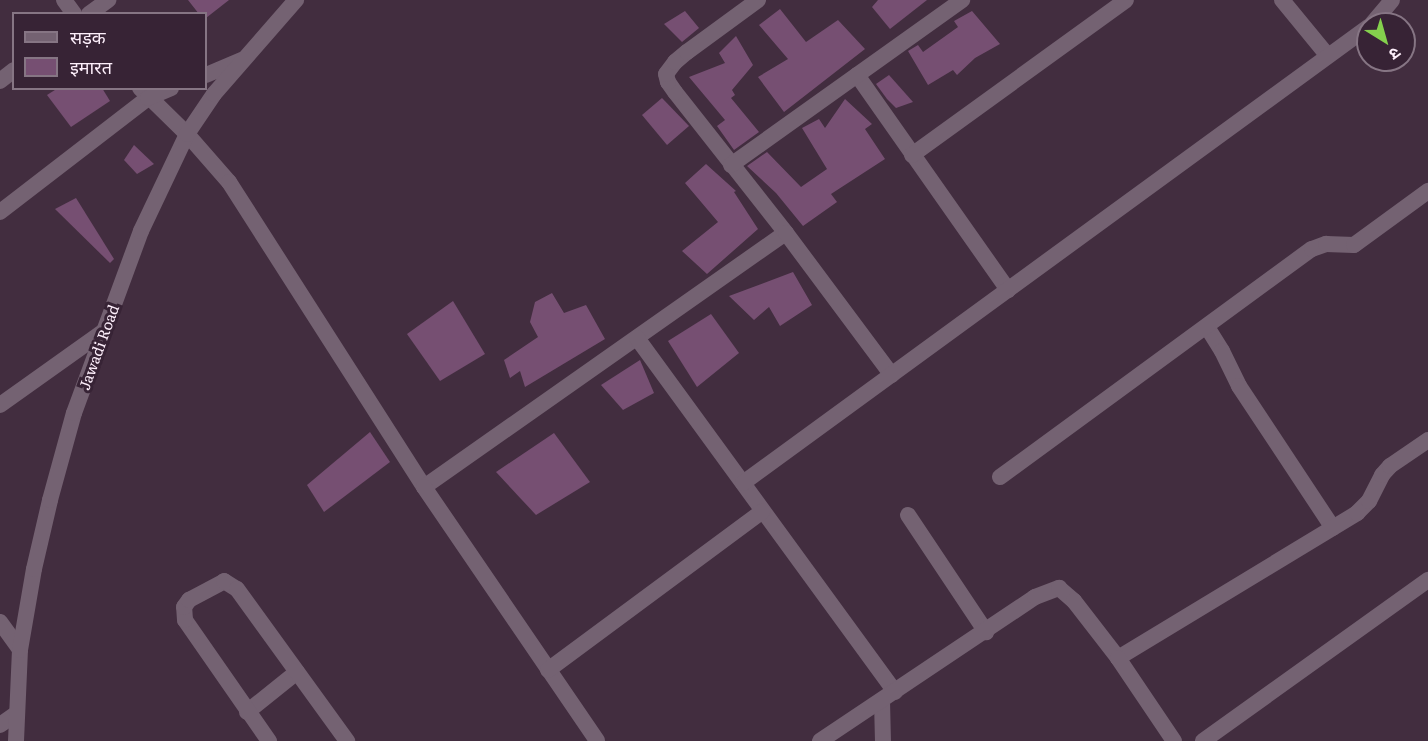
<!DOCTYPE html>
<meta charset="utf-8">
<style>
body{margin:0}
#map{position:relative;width:1428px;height:741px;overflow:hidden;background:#422d3f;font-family:Literata,"Noto Sans Devanagari",serif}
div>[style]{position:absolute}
.building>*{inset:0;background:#764f72}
.minor>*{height:16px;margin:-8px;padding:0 8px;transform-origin:8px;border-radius:8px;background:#746272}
.tertiary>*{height:16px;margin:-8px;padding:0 8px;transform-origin:8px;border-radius:8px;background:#746272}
span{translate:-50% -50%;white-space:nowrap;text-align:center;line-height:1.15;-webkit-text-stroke:6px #372335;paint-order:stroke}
.street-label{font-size:15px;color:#fdeffb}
.legend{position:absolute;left:12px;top:12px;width:195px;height:78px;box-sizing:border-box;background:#372335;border:2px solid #867584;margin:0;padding:8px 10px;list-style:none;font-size:18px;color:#fdeffb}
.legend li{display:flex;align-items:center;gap:12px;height:30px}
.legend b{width:30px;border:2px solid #867584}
.north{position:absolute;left:1356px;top:12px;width:60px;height:60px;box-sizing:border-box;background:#372335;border:2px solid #867584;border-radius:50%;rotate:143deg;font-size:16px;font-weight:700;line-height:24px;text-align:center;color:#fdeffb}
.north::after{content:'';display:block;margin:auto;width:21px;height:27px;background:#84d04d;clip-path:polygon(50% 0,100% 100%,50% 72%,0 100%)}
</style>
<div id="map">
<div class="building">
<i style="clip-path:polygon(188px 0,229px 0,206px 18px,206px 14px,199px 14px)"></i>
<i style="clip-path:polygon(878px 0,927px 0,890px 29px,872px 7px)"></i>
<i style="clip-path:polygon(780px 9px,806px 42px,838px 20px,865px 49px,784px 112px,758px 77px,788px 59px,759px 25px)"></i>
<i style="clip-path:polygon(685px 11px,699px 28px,682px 42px,664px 24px)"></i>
<i style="clip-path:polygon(972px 11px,1000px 44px,975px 58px,957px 75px,953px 70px,928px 85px,908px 51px,918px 45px,923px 52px,958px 27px,954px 21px)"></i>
<i style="clip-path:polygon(736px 36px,753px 65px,732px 90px,735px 95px,731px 98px,759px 132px,734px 150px,717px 126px,725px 120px,689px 77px,725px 63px,719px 53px)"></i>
<i style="clip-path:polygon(889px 75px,913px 102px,896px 108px,887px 99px,876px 84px)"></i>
<i style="clip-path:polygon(58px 88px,102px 88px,110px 101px,71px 127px,47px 95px)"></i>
<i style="clip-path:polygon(662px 98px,689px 126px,667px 145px,642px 115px)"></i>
<i style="clip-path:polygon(845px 99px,872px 124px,865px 129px,885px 159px,831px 194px,837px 202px,803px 226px,776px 193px,747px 166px,767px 152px,801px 187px,827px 169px,802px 128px,819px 119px,825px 128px)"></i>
<i style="clip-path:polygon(134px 145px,154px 164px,137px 174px,124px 160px)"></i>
<i style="clip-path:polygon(706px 164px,736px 191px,734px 192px,758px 229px,707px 274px,682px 251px,718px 222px,685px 183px)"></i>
<i style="clip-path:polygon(76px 198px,114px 259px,110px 263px,55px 209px)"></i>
<i style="clip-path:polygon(793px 272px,812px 305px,780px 326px,769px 307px,754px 320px,729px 296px)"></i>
<i style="clip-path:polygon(552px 293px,564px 313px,586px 305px,605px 339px,525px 387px,520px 371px,510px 378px,504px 360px,538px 337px,530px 322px,535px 302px)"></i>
<i style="clip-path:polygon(453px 301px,485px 354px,440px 381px,407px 334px)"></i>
<i style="clip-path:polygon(711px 314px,739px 353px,697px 387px,668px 341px)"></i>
<i style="clip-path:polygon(640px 360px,654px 393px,623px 410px,601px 385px)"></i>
<i style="clip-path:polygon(370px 432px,390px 462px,324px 512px,307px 485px)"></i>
<i style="clip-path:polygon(554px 433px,590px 482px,536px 515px,496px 472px)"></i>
</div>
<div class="minor">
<i style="left:64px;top:0;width:17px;rotate:54deg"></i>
<i style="left:1282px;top:0;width:72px;rotate:50.6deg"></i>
<i style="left:89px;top:14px;width:24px;rotate:-36deg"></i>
<i style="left:1372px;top:24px;width:31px;rotate:-50deg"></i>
<i style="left:206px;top:75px;width:39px;rotate:-23deg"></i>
<i style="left:857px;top:75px;width:263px;rotate:54.9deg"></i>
<i style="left:0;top:81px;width:18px;rotate:-38deg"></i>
<i style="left:140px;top:88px;width:66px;rotate:44.4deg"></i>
<i style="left:187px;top:134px;width:64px;rotate:48.8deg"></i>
<i style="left:229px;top:182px;width:362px;rotate:57.4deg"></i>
<i style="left:424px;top:487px;width:442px;rotate:-35.1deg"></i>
<i style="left:786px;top:233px;width:179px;rotate:-128.2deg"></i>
<i style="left:675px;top:92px;width:12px;rotate:-125deg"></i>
<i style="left:668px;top:82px;width:8px;rotate:-104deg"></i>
<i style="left:666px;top:74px;width:15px;rotate:-53deg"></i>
<i style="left:675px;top:62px;width:16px;rotate:-40deg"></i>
<i style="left:687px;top:52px;width:88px;rotate:-36.2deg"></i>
<i style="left:912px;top:155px;width:264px;rotate:-35.9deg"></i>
<i style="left:731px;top:165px;width:284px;rotate:-35.5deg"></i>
<i style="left:0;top:212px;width:187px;rotate:-37.6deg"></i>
<i style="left:148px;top:98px;width:25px;rotate:-23deg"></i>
<i style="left:786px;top:233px;width:177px;rotate:53.3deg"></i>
<i style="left:1207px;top:327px;width:28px;rotate:58deg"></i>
<i style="left:1222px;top:351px;width:39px;rotate:64deg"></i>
<i style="left:1239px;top:386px;width:170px;rotate:56.5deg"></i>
<i style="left:637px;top:338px;width:438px;rotate:53.9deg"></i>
<i style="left:0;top:405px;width:128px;rotate:-35.4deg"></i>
<i style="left:1000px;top:477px;width:386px;rotate:-36.2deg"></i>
<i style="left:1312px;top:249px;width:15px;rotate:-20deg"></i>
<i style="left:1326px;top:244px;width:28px;rotate:2deg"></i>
<i style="left:1354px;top:245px;width:92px;rotate:-36.1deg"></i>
<i style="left:743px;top:483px;width:774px;rotate:-36.11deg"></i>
<i style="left:424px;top:487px;width:307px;rotate:55.7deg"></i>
<i style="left:908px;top:515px;width:141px;rotate:56.3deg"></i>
<i style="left:0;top:622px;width:34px;rotate:54deg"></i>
<i style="left:1118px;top:658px;width:280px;rotate:-31.2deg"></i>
<i style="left:1357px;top:513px;width:17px;rotate:-45deg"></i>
<i style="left:1369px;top:501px;width:29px;rotate:-63deg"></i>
<i style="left:1382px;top:475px;width:12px;rotate:-48deg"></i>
<i style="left:1390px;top:466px;width:46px;rotate:-34.4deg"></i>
<i style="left:548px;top:670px;width:267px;rotate:-36.5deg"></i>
<i style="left:882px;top:701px;width:40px;rotate:88.6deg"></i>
<i style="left:247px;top:712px;width:64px;rotate:-38.7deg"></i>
<i style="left:0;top:725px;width:19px;rotate:-35deg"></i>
<i style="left:269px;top:741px;width:147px;rotate:-124.8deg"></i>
<i style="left:185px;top:620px;width:13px;rotate:-94deg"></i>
<i style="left:184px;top:607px;width:9px;rotate:-54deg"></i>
<i style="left:189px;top:600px;width:40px;rotate:-28deg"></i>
<i style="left:224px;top:581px;width:15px;rotate:32deg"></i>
<i style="left:237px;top:589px;width:188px;rotate:54.1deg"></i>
<i style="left:820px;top:741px;width:259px;rotate:-33.8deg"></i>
<i style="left:1035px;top:597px;width:26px;rotate:-21deg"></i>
<i style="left:1059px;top:588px;width:20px;rotate:41deg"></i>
<i style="left:1074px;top:601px;width:72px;rotate:52.3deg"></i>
<i style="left:1118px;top:658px;width:100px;rotate:56deg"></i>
<i style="left:1203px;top:741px;width:277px;rotate:-35.6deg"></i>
</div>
<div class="tertiary">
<i style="left:16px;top:741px;width:91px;rotate:-87.5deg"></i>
<i style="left:20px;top:650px;width:82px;rotate:-80.2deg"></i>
<i style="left:34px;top:569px;width:71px;rotate:-76.9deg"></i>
<i style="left:50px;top:500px;width:90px;rotate:-74.6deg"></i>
<i style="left:74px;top:413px;width:194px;rotate:-69.8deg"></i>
<i style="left:141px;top:231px;width:107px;rotate:-64.6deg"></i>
<i style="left:187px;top:134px;width:48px;rotate:-56deg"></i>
<i style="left:214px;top:94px;width:125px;rotate:-48.9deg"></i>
</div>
<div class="street-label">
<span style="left:98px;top:347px;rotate:-70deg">Jawadi Road</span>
</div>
<ul class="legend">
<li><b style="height:8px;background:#746272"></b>सड़क</li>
<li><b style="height:16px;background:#764f72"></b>इमारत</li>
</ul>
<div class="north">उ</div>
</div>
